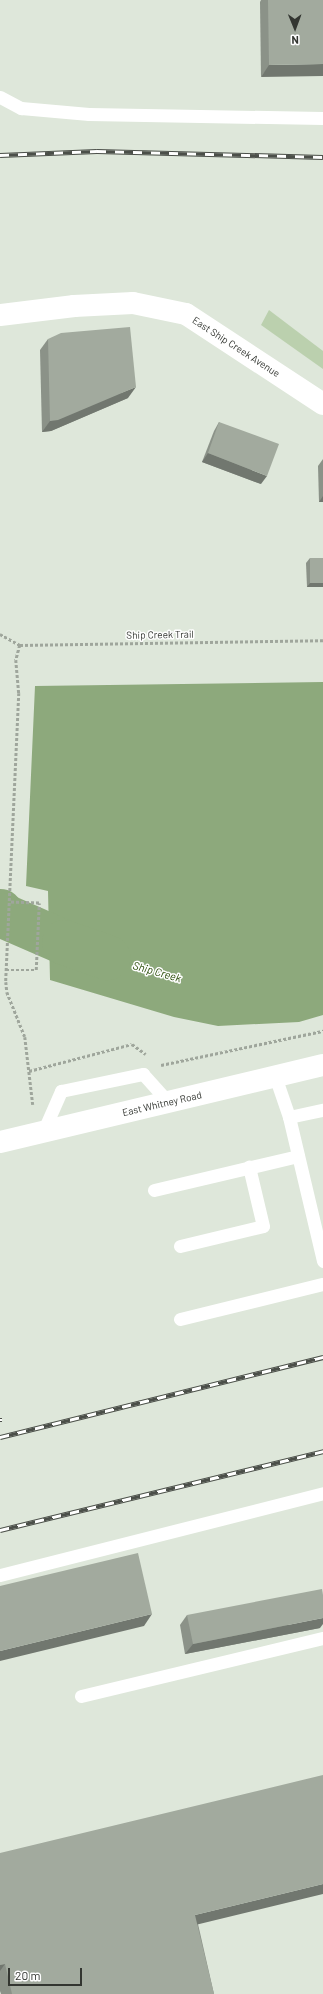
<!DOCTYPE html>
<style>
body{margin:0}
#map{position:relative;width:323px;height:1994px;overflow:hidden;background:#dee7da;font-family:Barlow,sans-serif}
div>[style]{position:absolute}
.green>*{inset:0;background:#bbd0ae}
.water>*{inset:0;background:#8da97c}
.river>*{height:45px;margin:-22.5px;padding:0 22.5px;transform-origin:22.5px;border-radius:22.5px;background:#8da97c}
.path>*{height:2.5px;margin-top:-1.25px;transform-origin:0;background:repeating-linear-gradient(90deg,#9fa69c 0 3px,transparent 0 5px)}
.lane>*{height:13px;margin:-6.5px;padding:0 6.5px;transform-origin:6.5px;border-radius:6.5px;background:#fff}
.street>*{height:22px;margin:-11px;padding:0 11px;transform-origin:11px;border-radius:11px;background:#fff}
.rail>*{height:4.5px;margin-top:-2.25px;transform-origin:0;background:repeating-linear-gradient(90deg,#fff 0 9px,#4b4f49 0 18px);box-sizing:border-box;border-block:1px solid #4b4f49}
.wall>*{inset:0;background:#8b9288}
.shaded-wall>*{inset:0;background:#71776f}
.building>*{inset:0;background:#a2aa9e}
span{translate:-50% -50%;white-space:nowrap;text-align:center;line-height:1.15;-webkit-text-stroke:3px #fff;paint-order:stroke}
.street-label{font-size:10px;color:#333631}
.water-label{font-size:11px;color:#274a05;font-style:italic}
.north{position:absolute;left:275px;top:8px;width:40px;height:40px;-webkit-text-stroke:3px #fff;paint-order:stroke;rotate:179deg;font-size:11px;font-weight:700;line-height:16px;text-align:center;color:#333631}
.north::after{content:'';display:block;margin:auto;width:14px;height:18px;background:#333631;clip-path:polygon(50% 0,100% 100%,50% 72%,0 100%)}
.scale{position:absolute;left:8px;top:1968px;width:74px;height:18px;box-sizing:border-box;border:2px solid #333631;border-top:0;padding-left:5px;font-size:12px;line-height:14px;white-space:nowrap;color:#333631;-webkit-text-stroke:3px #fff;paint-order:stroke}
</style>
<div id="map">
<div class="green">
<i style="clip-path:polygon(269px 310px,323px 351px,323px 369px,261px 325px)"></i>
</div>
<div class="water">
<i style="clip-path:polygon(323px 682px,323px 1015px,299px 1022px,218px 1026px,174px 1017px,50px 980px,48px 891px,26px 886px,35px 686px)"></i>
</div>
<div class="river">
<i style="left:0;top:911px;width:4px;rotate:63deg"></i>
<i style="left:2px;top:915px;width:68px;rotate:23.5deg"></i>
<i style="left:64px;top:942px;width:46px;rotate:19.2deg"></i>
</div>
<div class="path">
<i style="left:0;top:634px;width:23px;rotate:29deg"></i>
<i style="left:20px;top:645px;width:303px;rotate:-0.9deg"></i>
<i style="left:20px;top:645px;width:16px;rotate:105deg"></i>
<i style="left:16px;top:660px;width:33px;rotate:85deg"></i>
<i style="left:19px;top:693px;width:289px;rotate:92.6deg"></i>
<i style="left:6px;top:982px;width:10px;rotate:84deg"></i>
<i style="left:7px;top:992px;width:48px;rotate:68.2deg"></i>
<i style="left:25px;top:1037px;width:68px;rotate:83.3deg"></i>
<i style="left:6px;top:970px;width:30px"></i>
<i style="left:36px;top:970px;width:67px;rotate:-87.4deg"></i>
<i style="left:39px;top:903px;width:30px;rotate:-178deg"></i>
<i style="left:161px;top:1065px;width:166px;rotate:-11.9deg"></i>
<i style="left:29px;top:1071px;width:106px;rotate:-14.7deg"></i>
<i style="left:132px;top:1044px;width:17px;rotate:36deg"></i>
</div>
<div class="lane">
<i style="left:0;top:97px;width:24px;rotate:28deg"></i>
<i style="left:21px;top:108px;width:68px;rotate:5deg"></i>
<i style="left:89px;top:114px;width:234px;rotate:1deg"></i>
<i style="left:275px;top:1076px;width:43px;rotate:71.1deg"></i>
<i style="left:289px;top:1117px;width:35px;rotate:-12deg"></i>
<i style="left:289px;top:1117px;width:148px;rotate:76.7deg"></i>
<i style="left:43px;top:1132px;width:45px;rotate:-66.3deg"></i>
<i style="left:61px;top:1091px;width:84px;rotate:-11.7deg"></i>
<i style="left:143px;top:1074px;width:38px;rotate:48deg"></i>
<i style="left:154px;top:1190px;width:148px;rotate:-13.3deg"></i>
<i style="left:180px;top:1246px;width:85px;rotate:-13.5deg"></i>
<i style="left:263px;top:1226px;width:61px;rotate:-103.3deg"></i>
<i style="left:180px;top:1319px;width:147px;rotate:-13.8deg"></i>
<i style="left:0;top:1575px;width:333px;rotate:-14.2deg"></i>
<i style="left:81px;top:1696px;width:249px;rotate:-13.5deg"></i>
</div>
<div class="street">
<i style="left:0;top:315px;width:75px;rotate:-6.9deg"></i>
<i style="left:74px;top:306px;width:59px;rotate:-2.9deg"></i>
<i style="left:133px;top:303px;width:54px;rotate:11.7deg"></i>
<i style="left:186px;top:314px;width:164px;rotate:33.3deg"></i>
<i style="left:0;top:1142px;width:332px;rotate:-13.4deg"></i>
</div>
<div class="rail">
<i style="left:0;top:155px;width:97px;rotate:-2.4deg"></i>
<i style="left:97px;top:151px;width:226px;rotate:1.5deg"></i>
<i style="left:0;top:1420px;width:2px"></i>
<i style="left:0;top:1437px;width:333px;rotate:-13.9deg"></i>
<i style="left:0;top:1530px;width:333px;rotate:-13.7deg"></i>
</div>
<div class="wall">
<i style="clip-path:polygon(261px 0,323px 0,261px 77px,260px 2px)"></i>
<i style="clip-path:polygon(48px 339px,128px 398px,51px 431px,42px 432px,40px 350px)"></i>
<i style="clip-path:polygon(219px 422px,261px 484px,202px 462px,214px 431px)"></i>
<i style="clip-path:polygon(323px 459px,323px 502px,319px 502px,318px 466px)"></i>
<i style="clip-path:polygon(310px 558px,323px 558px,323px 587px,307px 587px,306px 563px)"></i>
<i style="clip-path:polygon(187px 1615px,320px 1628px,185px 1654px,180px 1625px)"></i>
<i style="clip-path:polygon(0 1853px,198px 1924px,214px 1994px,1px 1994px,0 1991px)"></i>
</div>
<div class="shaded-wall">
<i style="clip-path:polygon(323px 64px,323px 76px,261px 77px,269px 65px)"></i>
<i style="clip-path:polygon(136px 387px,128px 398px,51px 431px,42px 432px,50px 421px)"></i>
<i style="clip-path:polygon(208px 453px,267px 476px,261px 484px,202px 462px)"></i>
<i style="clip-path:polygon(323px 496px,323px 502px,319px 502px)"></i>
<i style="clip-path:polygon(310px 583px,323px 583px,323px 587px,307px 587px)"></i>
<i style="clip-path:polygon(152px 1614px,144px 1626px,0 1661px,0 1651px)"></i>
<i style="clip-path:polygon(323px 1618px,323px 1624px,320px 1628px,185px 1654px,193px 1644px)"></i>
<i style="clip-path:polygon(323px 1884px,323px 1894px,187px 1927px,195px 1915px)"></i>
<i style="clip-path:polygon(5px 1964px,0 1971px,0 1965px)"></i>
</div>
<div class="building">
<i style="clip-path:polygon(268px 0,323px 0,323px 64px,269px 65px)"></i>
<i style="clip-path:polygon(130px 327px,136px 387px,58px 420px,50px 421px,48px 339px,61px 333px)"></i>
<i style="clip-path:polygon(219px 422px,279px 444px,267px 476px,208px 453px)"></i>
<i style="clip-path:polygon(310px 558px,323px 558px,323px 583px,310px 583px)"></i>
<i style="clip-path:polygon(138px 1553px,152px 1614px,0 1651px,0 1586px)"></i>
<i style="clip-path:polygon(322px 1589px,323px 1595px,323px 1618px,193px 1644px,187px 1615px)"></i>
<i style="clip-path:polygon(323px 1775px,323px 1884px,195px 1915px,214px 1994px,12px 1994px,5px 1964px,0 1965px,0 1853px)"></i>
</div>
<div class="street-label">
<span style="left:236px;top:347px;rotate:33deg">East Ship Creek Avenue</span>
<span style="left:160px;top:635px;rotate:-1deg">Ship Creek Trail</span>
<span style="left:162px;top:1104px;rotate:-13deg">East Whitney Road</span>
</div>
<div class="water-label">
<span style="left:157px;top:972px;rotate:16deg">Ship Creek</span>
</div>
<div class="north">N</div>
<div class="scale">20 m</div>
</div>
